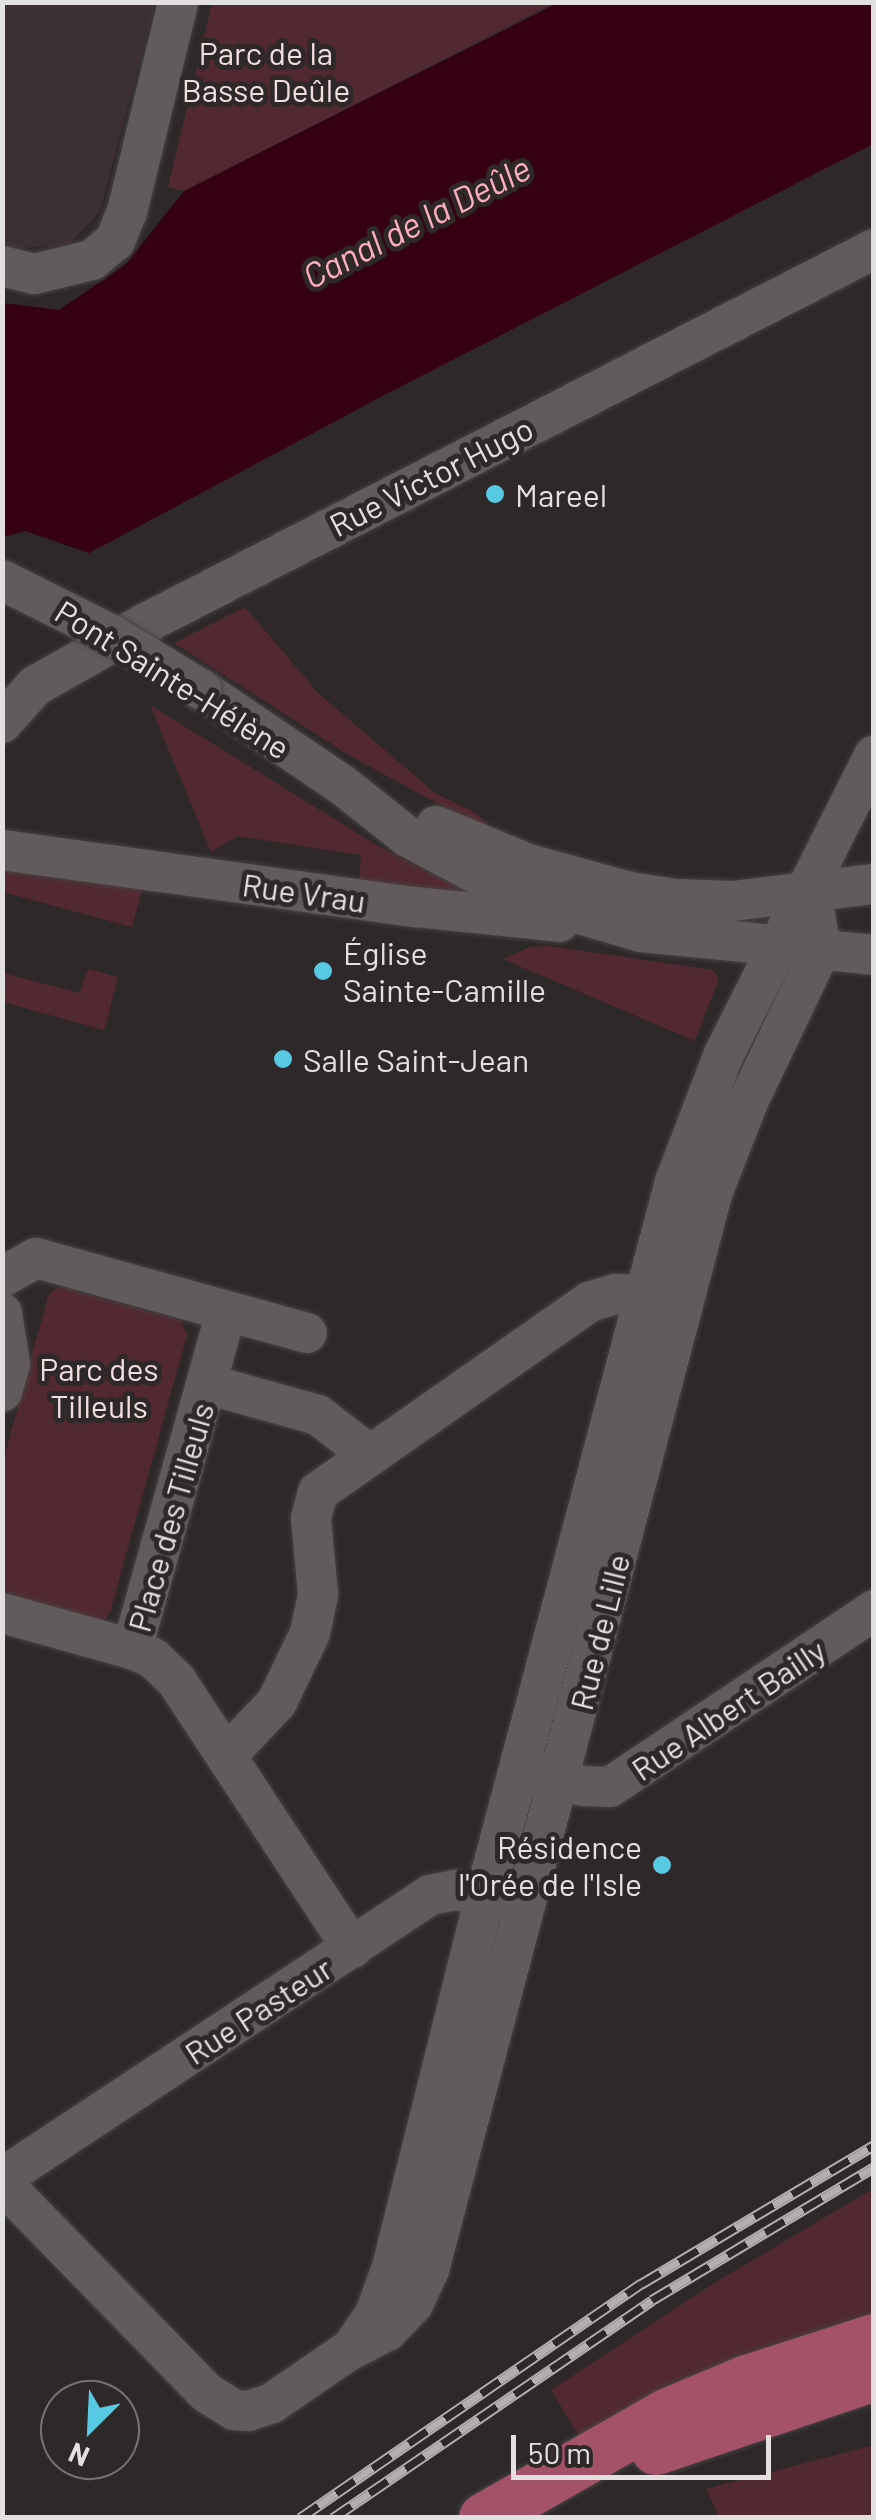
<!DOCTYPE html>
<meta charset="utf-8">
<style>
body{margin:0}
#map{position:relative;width:876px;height:2520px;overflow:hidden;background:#2e2829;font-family:Barlow,sans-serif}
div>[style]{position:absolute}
.built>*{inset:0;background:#3c3032}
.green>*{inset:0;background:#522933}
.water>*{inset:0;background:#350012}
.roads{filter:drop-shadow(0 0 2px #474343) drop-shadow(0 0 2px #474343)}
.minor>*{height:40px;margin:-20px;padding:0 20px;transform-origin:20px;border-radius:20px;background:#615b5c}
.major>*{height:50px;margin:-25px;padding:0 25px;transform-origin:25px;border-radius:25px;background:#a4516a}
.rail>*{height:11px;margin-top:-5.5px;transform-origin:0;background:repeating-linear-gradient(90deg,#2e2829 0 22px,#b3afb0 0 44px);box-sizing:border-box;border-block:2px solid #b3afb0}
.bridges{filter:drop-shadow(0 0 2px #474343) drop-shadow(0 0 2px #474343)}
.minor-bridge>*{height:40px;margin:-20px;padding:0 20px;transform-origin:20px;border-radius:20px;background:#615b5c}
.dots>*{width:28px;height:28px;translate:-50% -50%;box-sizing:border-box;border:5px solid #2e2829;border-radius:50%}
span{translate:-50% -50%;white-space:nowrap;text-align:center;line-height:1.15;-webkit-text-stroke:10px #2e2829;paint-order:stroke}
.park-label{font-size:32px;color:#f2dde1}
.street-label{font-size:32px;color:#e3e0e0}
.poi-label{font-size:32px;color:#e3e0e0}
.left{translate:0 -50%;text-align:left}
.right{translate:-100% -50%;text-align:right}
.water-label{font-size:35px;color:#feaebf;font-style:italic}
.frame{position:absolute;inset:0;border:5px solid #e3e0e0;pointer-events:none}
.north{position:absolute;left:40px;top:2380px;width:100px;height:100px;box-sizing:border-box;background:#2e2829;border:2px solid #767272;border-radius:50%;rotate:204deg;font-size:28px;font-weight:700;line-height:40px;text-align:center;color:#e3e0e0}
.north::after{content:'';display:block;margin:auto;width:35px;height:45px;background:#57c9e3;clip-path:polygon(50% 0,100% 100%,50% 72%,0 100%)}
.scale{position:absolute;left:511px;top:2435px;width:260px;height:45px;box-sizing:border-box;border:5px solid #e3e0e0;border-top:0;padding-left:12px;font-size:30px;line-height:35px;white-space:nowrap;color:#e3e0e0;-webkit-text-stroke:8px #2e2829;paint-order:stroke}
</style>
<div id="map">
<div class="built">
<i style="clip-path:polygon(2px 3px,155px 3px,100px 211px,68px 246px,3px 248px)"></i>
</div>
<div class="green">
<i style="clip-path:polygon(212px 3px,212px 2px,555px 3px,184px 191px,168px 187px)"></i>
<i style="clip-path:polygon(245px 607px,318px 693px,435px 793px,476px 813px,494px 829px,446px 808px,347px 754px,174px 643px)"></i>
<i style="clip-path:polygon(150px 705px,378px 846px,480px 898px,358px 888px,361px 855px,237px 836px,211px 852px)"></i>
<i style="clip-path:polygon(2px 867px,144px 883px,132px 927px,3px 892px)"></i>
<i style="clip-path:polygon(549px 946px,713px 970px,719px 978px,695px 1041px,503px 959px,530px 947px)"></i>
<i style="clip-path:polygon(88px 969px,118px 977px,104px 1030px,3px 1002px,3px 973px,80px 993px)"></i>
<i style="clip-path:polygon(59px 1286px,180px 1320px,187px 1335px,110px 1612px,102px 1623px,3px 1599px,3px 1462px,48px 1296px)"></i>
<i style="clip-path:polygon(873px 2189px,873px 2318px,582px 2441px,551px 2390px,719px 2280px)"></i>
<i style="clip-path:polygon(873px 2445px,873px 2517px,719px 2517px,706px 2489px)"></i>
</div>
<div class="water">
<i style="clip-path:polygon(560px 2px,873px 3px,873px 144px,390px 392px,89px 553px,25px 531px,3px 537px,3px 303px,59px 310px,126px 264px,184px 191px)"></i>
</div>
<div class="roads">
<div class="minor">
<i style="left:2px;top:266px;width:33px;rotate:14deg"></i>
<i style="left:34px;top:274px;width:60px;rotate:-13.6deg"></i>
<i style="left:92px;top:260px;width:30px;rotate:-40deg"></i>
<i style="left:115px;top:241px;width:31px;rotate:-68deg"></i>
<i style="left:127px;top:212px;width:216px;rotate:-76.3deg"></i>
<i style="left:202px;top:690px;width:168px;rotate:34.1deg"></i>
<i style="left:341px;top:784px;width:85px;rotate:38.3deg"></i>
<i style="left:408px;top:837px;width:93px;rotate:28.2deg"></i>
<i style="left:490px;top:881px;width:61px;rotate:22.3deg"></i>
<i style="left:546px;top:904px;width:99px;rotate:16.4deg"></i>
<i style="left:641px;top:932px;width:234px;rotate:5.6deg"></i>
<i style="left:2px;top:723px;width:50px;rotate:-48.3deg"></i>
<i style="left:35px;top:686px;width:128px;rotate:-29.6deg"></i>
<i style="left:146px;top:623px;width:818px;rotate:-27.19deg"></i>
<i style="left:436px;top:826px;width:100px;rotate:22.4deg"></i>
<i style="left:528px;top:864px;width:106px;rotate:15.4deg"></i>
<i style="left:630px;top:892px;width:46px;rotate:8.8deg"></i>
<i style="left:675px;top:899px;width:58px;rotate:2deg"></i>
<i style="left:733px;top:901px;width:142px;rotate:-6.9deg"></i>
<i style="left:2px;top:850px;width:417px;rotate:7.9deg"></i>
<i style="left:415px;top:907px;width:145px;rotate:5.9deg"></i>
<i style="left:2px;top:1277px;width:39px;rotate:-29deg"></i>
<i style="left:36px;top:1258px;width:281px;rotate:15.5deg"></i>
<i style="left:2px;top:1313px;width:52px;rotate:81.1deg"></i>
<i style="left:10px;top:1364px;width:29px;rotate:106deg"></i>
<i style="left:207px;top:1384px;width:115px;rotate:15.6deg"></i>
<i style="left:318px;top:1415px;width:66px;rotate:37.6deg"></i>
<i style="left:2px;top:1613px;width:135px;rotate:15.5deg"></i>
<i style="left:132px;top:1649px;width:350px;rotate:-74.4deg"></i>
<i style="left:132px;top:1649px;width:23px;rotate:23deg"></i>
<i style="left:153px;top:1658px;width:32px;rotate:44deg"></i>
<i style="left:176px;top:1680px;width:321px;rotate:56.7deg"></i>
<i style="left:226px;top:1756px;width:74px;rotate:-46.6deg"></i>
<i style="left:277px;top:1702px;width:76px;rotate:-64.4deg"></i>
<i style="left:310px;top:1633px;width:40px;rotate:-78deg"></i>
<i style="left:318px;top:1594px;width:76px;rotate:-95.3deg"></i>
<i style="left:311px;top:1518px;width:27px;rotate:-75deg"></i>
<i style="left:318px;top:1492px;width:331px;rotate:-35deg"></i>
<i style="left:589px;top:1302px;width:28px;rotate:-17deg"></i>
<i style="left:616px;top:1294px;width:27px;rotate:2deg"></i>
<i style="left:533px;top:1773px;width:53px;rotate:14.3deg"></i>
<i style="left:584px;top:1786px;width:26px;rotate:2deg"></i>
<i style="left:610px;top:1787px;width:318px;rotate:-33.8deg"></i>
<i style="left:2px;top:2178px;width:513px;rotate:-33.47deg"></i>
<i style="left:430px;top:1895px;width:26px;rotate:-11deg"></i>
<i style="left:456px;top:1890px;width:53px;rotate:11.9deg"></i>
<i style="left:2px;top:2183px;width:293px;rotate:45.7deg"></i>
<i style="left:207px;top:2393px;width:32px;rotate:32deg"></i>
<i style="left:234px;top:2410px;width:14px;rotate:4deg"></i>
<i style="left:248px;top:2411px;width:25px;rotate:-18deg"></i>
<i style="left:272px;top:2403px;width:92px;rotate:-34.4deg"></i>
<i style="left:348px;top:2351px;width:44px;rotate:-27.1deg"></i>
<i style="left:387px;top:2331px;width:37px;rotate:-46deg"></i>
<i style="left:413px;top:2304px;width:38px;rotate:-65deg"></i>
<i style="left:429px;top:2270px;width:1113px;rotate:-75.26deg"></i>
<i style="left:712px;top:1194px;width:97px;rotate:-68.7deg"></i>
<i style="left:747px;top:1104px;width:172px;rotate:-64.5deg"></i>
<i style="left:821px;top:949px;width:34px;rotate:-100deg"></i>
<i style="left:815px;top:916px;width:26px;rotate:-119deg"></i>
<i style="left:354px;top:2345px;width:37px;rotate:-56deg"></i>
<i style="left:375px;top:2314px;width:50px;rotate:-70.1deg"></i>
<i style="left:392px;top:2267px;width:382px;rotate:-75.9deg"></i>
<i style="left:485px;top:1896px;width:739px;rotate:-75.1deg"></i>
<i style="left:675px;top:1182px;width:137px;rotate:-69.1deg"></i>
<i style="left:724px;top:1054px;width:334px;rotate:-63.3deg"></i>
</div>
<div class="major">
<i style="left:656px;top:2450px;width:230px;rotate:-18.7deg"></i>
<i style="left:484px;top:2518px;width:212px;rotate:-29.7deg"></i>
<i style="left:668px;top:2413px;width:86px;rotate:-22.7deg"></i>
<i style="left:747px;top:2380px;width:133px;rotate:-17.9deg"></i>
</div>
</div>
<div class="rail">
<i style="left:300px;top:2518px;width:414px;rotate:-34.5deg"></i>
<i style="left:641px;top:2284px;width:271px;rotate:-30.8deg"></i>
<i style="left:333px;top:2518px;width:386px;rotate:-34.3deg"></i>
<i style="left:652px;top:2300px;width:259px;rotate:-30.9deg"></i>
</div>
<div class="bridges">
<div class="minor-bridge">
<i style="left:2px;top:580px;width:123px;rotate:26.6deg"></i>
<i style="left:112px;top:635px;width:105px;rotate:31.4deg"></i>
</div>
</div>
<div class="dots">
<i style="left:495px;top:494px;background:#57c9e3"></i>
<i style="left:323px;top:971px;background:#57c9e3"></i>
<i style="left:283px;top:1059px;background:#57c9e3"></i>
<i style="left:662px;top:1865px;background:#57c9e3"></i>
</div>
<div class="park-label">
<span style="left:266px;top:71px">Parc de la<br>Basse Deûle</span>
<span style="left:99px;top:1387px">Parc des<br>Tilleuls</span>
</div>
<div class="street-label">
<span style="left:431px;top:476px;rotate:-27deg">Rue Victor Hugo</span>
<span style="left:173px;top:679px;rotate:32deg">Pont Sainte-Hélène</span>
<span style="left:304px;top:892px;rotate:8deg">Rue Vrau</span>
<span style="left:170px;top:1517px;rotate:-74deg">Place des Tilleuls</span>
<span style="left:599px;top:1632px;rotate:-76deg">Rue de Lille</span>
<span style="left:728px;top:1709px;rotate:-34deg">Rue Albert Bailly</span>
<span style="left:258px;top:2010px;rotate:-33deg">Rue Pasteur</span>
</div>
<div class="poi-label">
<span class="left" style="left:515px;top:494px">Mareel</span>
<span class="left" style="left:343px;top:971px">Église<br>Sainte-Camille</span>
<span class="left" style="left:303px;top:1059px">Salle Saint-Jean</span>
<span class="right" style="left:642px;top:1865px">Résidence<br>l'Orée de l'Isle</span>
</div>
<div class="water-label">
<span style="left:416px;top:221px;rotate:-27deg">Canal de la Deûle</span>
</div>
<div class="frame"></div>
<div class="north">N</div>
<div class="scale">50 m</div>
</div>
